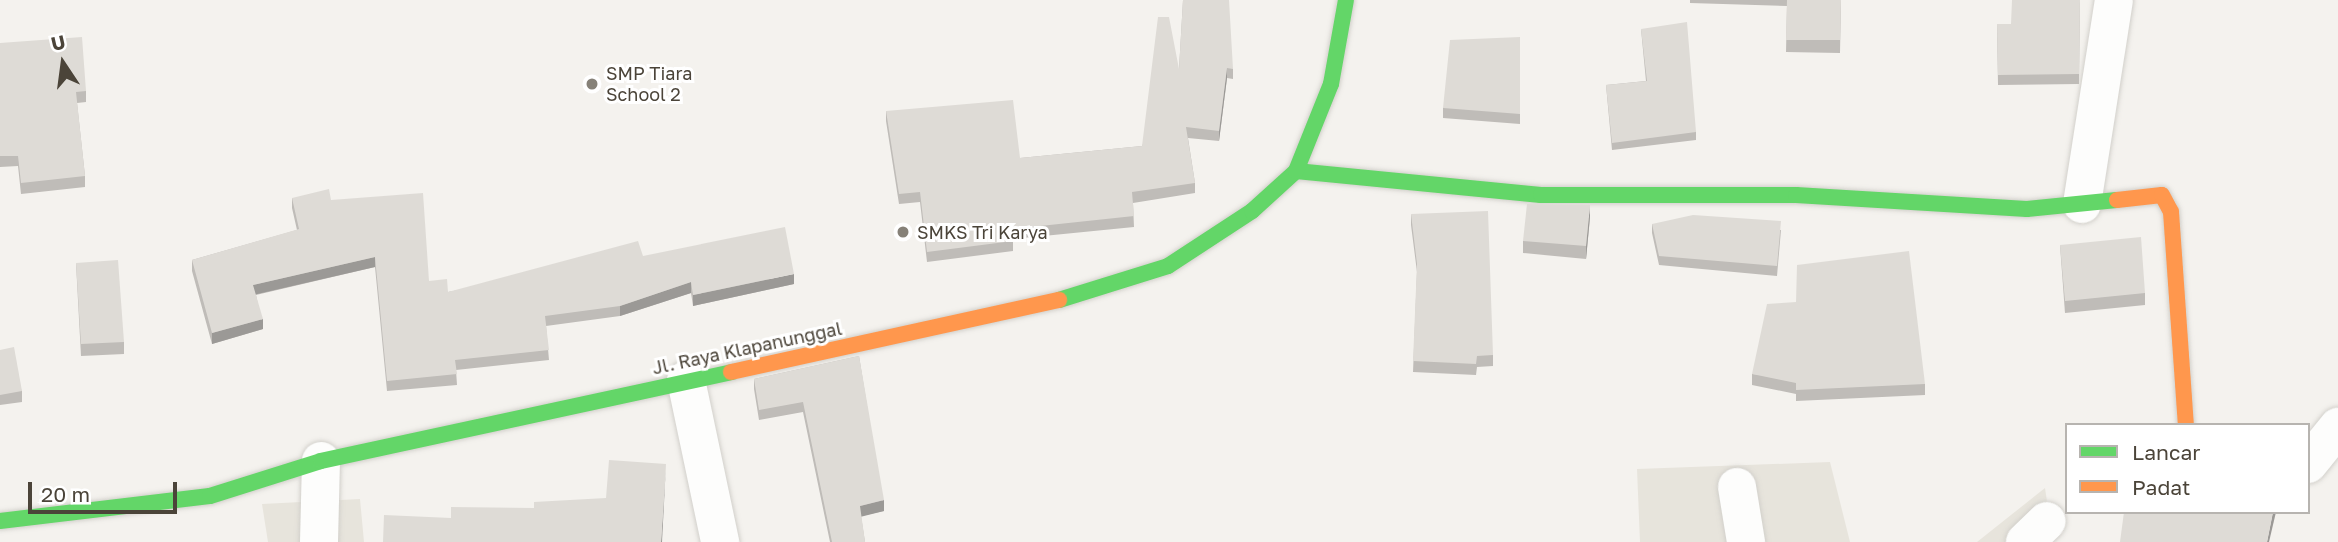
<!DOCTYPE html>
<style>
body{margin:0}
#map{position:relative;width:2338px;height:542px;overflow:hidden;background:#f4f2ee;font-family:"Golos Text",sans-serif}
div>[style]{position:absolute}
.residential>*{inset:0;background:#e7e4dc}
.roads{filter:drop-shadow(0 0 2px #d2d0cb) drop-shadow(0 0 2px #d2d0cb)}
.street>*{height:38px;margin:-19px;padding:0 19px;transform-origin:19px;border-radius:19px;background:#fdfdfc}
.fast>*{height:16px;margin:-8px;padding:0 8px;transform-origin:8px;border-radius:8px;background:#63d668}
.slow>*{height:16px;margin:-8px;padding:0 8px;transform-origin:8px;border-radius:8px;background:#ff974d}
.wall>*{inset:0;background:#bfbcb8}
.shaded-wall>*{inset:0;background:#9b9996}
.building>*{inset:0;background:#dedbd6}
.dots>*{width:19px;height:19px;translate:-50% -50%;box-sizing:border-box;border:4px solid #fff;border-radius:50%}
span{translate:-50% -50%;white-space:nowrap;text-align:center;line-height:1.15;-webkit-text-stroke:6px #fff;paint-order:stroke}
.poi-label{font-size:18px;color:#4b4439}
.left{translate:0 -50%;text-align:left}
.street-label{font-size:18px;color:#4b4439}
.legend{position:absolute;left:2065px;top:423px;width:245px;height:91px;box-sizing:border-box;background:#fff;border:2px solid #b7b4b0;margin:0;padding:9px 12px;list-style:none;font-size:21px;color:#4b4439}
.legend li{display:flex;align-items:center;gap:14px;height:35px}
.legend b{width:35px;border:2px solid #b7b4b0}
.north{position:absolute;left:28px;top:28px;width:70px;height:70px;-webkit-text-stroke:5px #fff;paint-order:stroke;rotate:347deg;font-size:19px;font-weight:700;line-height:28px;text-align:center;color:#4b4439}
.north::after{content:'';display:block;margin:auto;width:24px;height:32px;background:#4b4439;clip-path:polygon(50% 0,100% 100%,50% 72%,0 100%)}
.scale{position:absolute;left:28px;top:482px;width:149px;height:32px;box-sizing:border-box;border:4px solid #4b4439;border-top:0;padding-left:9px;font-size:21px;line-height:24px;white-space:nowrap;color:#4b4439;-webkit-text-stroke:5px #fff;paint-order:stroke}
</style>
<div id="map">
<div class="residential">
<i style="clip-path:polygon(1830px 462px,1850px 542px,1640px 542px,1637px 469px)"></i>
<i style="clip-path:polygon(2045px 488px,2053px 542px,1977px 542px)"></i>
<i style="clip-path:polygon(360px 499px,364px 542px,268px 542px,262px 504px)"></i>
</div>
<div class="roads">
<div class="street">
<i style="left:2082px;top:204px;width:206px;rotate:-81.1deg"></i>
<i style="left:686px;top:380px;width:166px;rotate:78.1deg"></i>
<i style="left:2308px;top:464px;width:48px;rotate:-51deg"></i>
<i style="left:1737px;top:487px;width:56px;rotate:80.7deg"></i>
<i style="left:319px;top:542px;width:81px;rotate:-88.6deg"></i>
<i style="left:2025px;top:542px;width:30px;rotate:-44deg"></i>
</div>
<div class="fast">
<i style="left:1296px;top:171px;width:246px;rotate:5.6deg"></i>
<i style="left:1541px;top:195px;width:255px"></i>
<i style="left:1796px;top:195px;width:231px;rotate:3.5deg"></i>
<i style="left:2027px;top:209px;width:90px;rotate:-5.7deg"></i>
<i style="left:1059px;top:300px;width:114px;rotate:-17.3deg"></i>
<i style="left:1168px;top:266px;width:100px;rotate:-33.2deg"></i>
<i style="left:1252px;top:211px;width:59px;rotate:-42.3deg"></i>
<i style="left:1296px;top:171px;width:94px;rotate:-68.1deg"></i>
<i style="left:1331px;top:84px;width:85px;rotate:-79.9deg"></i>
<i style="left:0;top:521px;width:211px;rotate:-6.8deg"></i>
<i style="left:210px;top:496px;width:116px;rotate:-17.5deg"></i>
<i style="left:321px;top:461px;width:420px;rotate:-12.2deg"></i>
</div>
<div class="slow">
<i style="left:2117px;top:200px;width:45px;rotate:-6.3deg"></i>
<i style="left:2162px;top:195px;width:19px;rotate:62deg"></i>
<i style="left:2171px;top:212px;width:214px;rotate:86deg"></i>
<i style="left:731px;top:372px;width:336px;rotate:-12.4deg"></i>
</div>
</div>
<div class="wall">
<i style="clip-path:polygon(1183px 0,1233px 69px,1233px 79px,1227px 78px,1219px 141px,1188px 138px,1195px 183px,1195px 193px,1133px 203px,1134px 227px,1013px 239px,1013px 251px,927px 262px,920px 202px,899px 204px,886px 121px,886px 111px,1020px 158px,1142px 146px,1179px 69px)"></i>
<i style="clip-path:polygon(1690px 0,1841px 0,1840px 53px,1786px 52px,1787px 6px,1690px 3px)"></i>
<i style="clip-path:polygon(2080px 0,2079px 84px,1998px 85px,1997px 24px,2011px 24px)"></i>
<i style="clip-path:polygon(1641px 29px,1696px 132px,1696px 140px,1612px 150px,1606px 85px,1646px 81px)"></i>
<i style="clip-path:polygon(1520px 37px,1520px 124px,1443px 118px,1443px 108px)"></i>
<i style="clip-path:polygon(0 43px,86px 91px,86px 102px,77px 103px,85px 176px,85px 187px,21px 194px,18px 166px,0 167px)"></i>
<i style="clip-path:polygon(292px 198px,331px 200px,429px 281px,448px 292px,643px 256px,794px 284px,693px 306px,691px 293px,620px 316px,546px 326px,549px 360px,456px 370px,457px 385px,387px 391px,375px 267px,256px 295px,263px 329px,212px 344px,192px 271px,192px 260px,297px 230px,292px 208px)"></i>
<i style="clip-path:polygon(1411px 214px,1493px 355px,1493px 366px,1477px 367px,1476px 375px,1413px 372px,1417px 272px,1411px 225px)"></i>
<i style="clip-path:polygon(1590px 217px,1586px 259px,1523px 253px,1523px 241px)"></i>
<i style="clip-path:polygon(1652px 224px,1781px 230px,1777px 276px,1659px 265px,1652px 233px)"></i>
<i style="clip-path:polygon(2060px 245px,2145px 293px,2145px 305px,2065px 313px)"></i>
<i style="clip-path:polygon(76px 263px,124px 342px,124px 354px,81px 356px)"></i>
<i style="clip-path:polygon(0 350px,22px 391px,22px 402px,0 405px)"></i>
<i style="clip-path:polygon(859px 356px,884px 511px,861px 516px,865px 542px,830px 542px,803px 412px,759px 420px,754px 389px,754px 379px)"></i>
<i style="clip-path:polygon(1752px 374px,1925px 384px,1925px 395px,1796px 401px,1796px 394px,1752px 385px)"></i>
</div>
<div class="shaded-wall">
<i style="clip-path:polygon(1227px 68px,1227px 78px,1219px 141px,1219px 131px)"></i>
<i style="clip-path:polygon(1590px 205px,1590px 217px,1586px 259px,1586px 246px)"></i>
<i style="clip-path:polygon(375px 257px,375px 267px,253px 295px,253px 285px)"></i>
<i style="clip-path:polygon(794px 274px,794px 284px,693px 306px,693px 295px)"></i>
<i style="clip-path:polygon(691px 282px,691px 293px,620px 316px,620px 306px)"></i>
<i style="clip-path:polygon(263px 319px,263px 329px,212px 344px,212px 333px)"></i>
<i style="clip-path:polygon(666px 464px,662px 542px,661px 542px)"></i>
<i style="clip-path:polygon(884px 500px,884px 511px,860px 517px,860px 506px)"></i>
<i style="clip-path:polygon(2273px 512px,2276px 512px,2269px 542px,2267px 542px)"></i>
</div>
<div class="building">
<i style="clip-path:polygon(1183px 0,1229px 0,1233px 69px,1227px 68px,1219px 131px,1186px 127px,1195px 183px,1132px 192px,1134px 216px,1012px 229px,1013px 241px,927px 252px,920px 192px,899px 194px,886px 111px,1013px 100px,1020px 158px,1142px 146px,1158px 17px,1169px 17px,1179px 69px)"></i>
<i style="clip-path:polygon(1787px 0,1841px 0,1840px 40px,1786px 40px)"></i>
<i style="clip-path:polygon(2012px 0,2080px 0,2079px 74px,1998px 75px,1997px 24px,2011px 24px)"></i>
<i style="clip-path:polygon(1687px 22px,1696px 132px,1612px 143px,1606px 85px,1647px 81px,1641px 29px)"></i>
<i style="clip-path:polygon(82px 37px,86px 91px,76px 92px,85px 176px,21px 183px,18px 156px,0 156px,0 43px)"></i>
<i style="clip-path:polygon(1520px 37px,1520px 114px,1443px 108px,1450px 40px)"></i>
<i style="clip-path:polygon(329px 189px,331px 200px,423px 193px,429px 281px,447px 279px,448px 292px,638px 241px,643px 256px,785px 227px,794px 274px,693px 295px,691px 282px,620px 306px,545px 316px,549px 350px,455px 360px,457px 374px,387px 381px,375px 257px,253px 285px,263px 319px,212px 333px,192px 260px,299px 229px,292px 198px)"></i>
<i style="clip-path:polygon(1527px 204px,1590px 205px,1586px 246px,1523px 241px)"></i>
<i style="clip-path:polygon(1488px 211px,1493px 355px,1477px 356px,1476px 364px,1413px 361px,1417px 264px,1411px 214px)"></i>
<i style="clip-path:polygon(1693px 215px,1781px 221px,1777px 266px,1659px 256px,1652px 224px)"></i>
<i style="clip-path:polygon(2141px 237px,2145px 293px,2065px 301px,2060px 245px)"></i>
<i style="clip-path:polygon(1909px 251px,1925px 384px,1796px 390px,1796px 383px,1752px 374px,1767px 304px,1796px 302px,1797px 265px)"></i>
<i style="clip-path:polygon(118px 260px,124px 342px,81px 344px,76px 263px)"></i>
<i style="clip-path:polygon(14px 347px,22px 391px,0 395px,0 350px)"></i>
<i style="clip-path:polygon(859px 356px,884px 500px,860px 506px,865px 542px,832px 542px,803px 402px,759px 410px,754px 379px)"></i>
<i style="clip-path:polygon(609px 460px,666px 464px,661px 542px,383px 542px,384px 515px,451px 518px,451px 507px,534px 508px,534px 502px,606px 498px)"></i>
<i style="clip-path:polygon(2124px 512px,2273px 512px,2267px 542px,2120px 542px)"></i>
</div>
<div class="dots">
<i style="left:592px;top:84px;background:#868178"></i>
<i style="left:903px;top:232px;background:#868178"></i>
</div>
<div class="poi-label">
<span class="left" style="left:606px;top:84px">SMP Tiara<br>School 2</span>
<span class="left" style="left:917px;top:232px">SMKS Tri Karya</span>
</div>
<div class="street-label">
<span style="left:747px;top:348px;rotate:-12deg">Jl. Raya Klapanunggal</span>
</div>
<ul class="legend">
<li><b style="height:9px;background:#63d668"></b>Lancar</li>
<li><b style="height:9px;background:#ff974d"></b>Padat</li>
</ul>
<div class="north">U</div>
<div class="scale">20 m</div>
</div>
